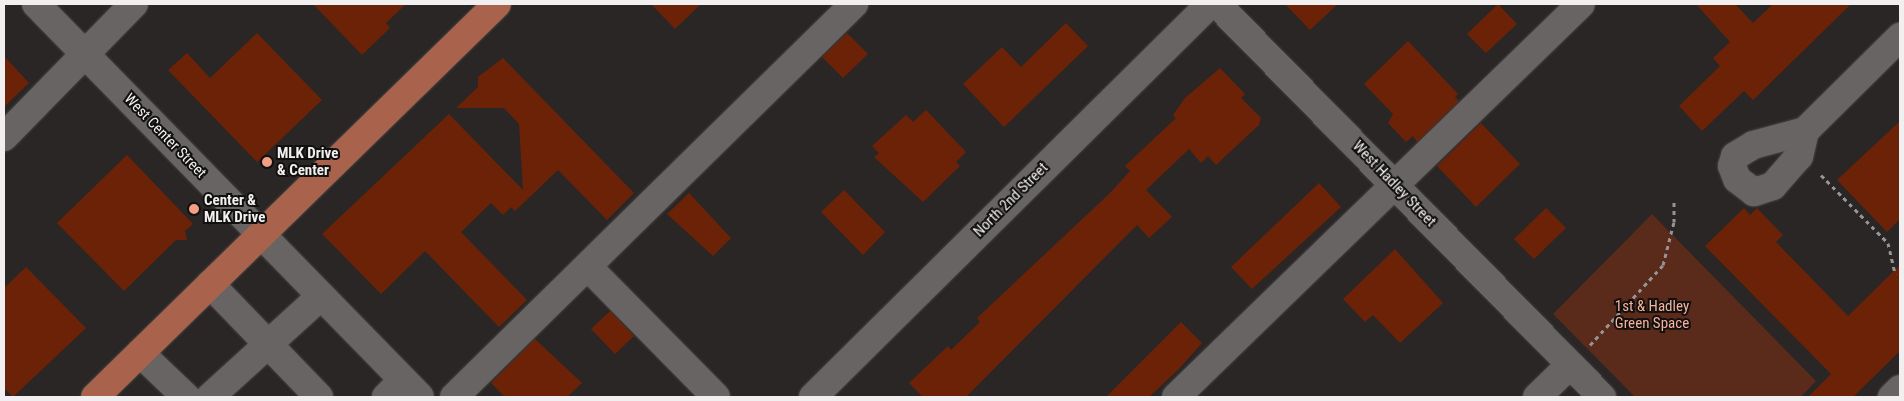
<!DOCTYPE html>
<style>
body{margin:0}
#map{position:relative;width:1904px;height:401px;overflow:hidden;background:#292625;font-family:"Roboto Condensed",sans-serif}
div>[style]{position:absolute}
.green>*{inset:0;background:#5a2a1b}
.building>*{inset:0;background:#6c2207}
.path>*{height:3px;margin-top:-1.5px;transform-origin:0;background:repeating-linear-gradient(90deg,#969494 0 4px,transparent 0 8px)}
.roads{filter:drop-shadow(0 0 1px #484544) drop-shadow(0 0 1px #484544)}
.minor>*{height:28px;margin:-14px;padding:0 14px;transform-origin:14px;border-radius:14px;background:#686463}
.major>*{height:28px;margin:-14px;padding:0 14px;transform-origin:14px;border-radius:14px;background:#a9634c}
.dots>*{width:14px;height:14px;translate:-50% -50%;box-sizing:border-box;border:2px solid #11100f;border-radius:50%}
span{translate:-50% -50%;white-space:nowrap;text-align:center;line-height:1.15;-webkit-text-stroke:4px #11100f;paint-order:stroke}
.street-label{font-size:15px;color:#f1efef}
.poi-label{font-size:15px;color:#f1efef;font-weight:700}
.left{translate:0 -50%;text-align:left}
.park-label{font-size:15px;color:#f5b29c}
.frame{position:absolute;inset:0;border:5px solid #f1efef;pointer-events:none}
</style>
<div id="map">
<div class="green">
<i style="clip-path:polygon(1652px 214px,1816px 381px,1801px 397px,1635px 397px,1553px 314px)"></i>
</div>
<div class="building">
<i style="clip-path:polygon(313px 4px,406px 4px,386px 23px,390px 28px,362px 55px)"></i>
<i style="clip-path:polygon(651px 4px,701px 4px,675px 29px)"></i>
<i style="clip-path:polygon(1285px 4px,1338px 4px,1310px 30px)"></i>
<i style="clip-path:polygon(1498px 4px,1517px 24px,1486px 53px,1467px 34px)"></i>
<i style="clip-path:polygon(1696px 4px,1735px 4px,1753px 23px,1773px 4px,1851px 4px,1753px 100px,1744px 91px,1702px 131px,1679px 106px,1720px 66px,1713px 58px,1730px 42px)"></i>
<i style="clip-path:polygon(1066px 23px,1088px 46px,1004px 127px,963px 84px,1002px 47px,1021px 67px)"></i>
<i style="clip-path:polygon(257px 33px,322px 100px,257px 162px,168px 70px,187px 53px,210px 78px)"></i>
<i style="clip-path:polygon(847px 33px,868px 54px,843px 78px,822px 57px)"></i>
<i style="clip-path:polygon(1408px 41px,1458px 94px,1455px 97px,1459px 101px,1417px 142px,1413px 136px,1406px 142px,1388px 123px,1393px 114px,1364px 84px)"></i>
<i style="clip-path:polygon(4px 56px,29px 83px,4px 107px)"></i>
<i style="clip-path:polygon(503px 58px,634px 193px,607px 220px,558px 170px,515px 211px,511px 207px,503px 215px,491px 203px,461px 232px,527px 300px,499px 327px,425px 251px,381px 294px,322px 234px,449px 114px,523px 190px,519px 124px,504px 108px,456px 108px,478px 87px,478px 77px)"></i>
<i style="clip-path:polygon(1220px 68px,1245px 94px,1241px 98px,1261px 118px,1259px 125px,1216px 165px,1208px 156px,1201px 163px,1189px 149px,1146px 190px,1172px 217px,1149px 238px,1137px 225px,966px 397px,923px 397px,909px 383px,948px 346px,951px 350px,980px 322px,977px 318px,1110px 193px,1130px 171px,1125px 166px,1176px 118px,1173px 115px,1185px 98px)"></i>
<i style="clip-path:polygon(926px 110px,966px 152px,956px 162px,960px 166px,923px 202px,874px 157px,879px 153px,872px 146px,906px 115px,913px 122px)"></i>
<i style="clip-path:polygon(1900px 121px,1900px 219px,1887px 232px,1837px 180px)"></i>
<i style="clip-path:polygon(1481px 123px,1520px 164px,1476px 207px,1437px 166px)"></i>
<i style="clip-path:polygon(127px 155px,193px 224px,185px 231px,187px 240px,176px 240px,124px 291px,57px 223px)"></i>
<i style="clip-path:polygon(1319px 183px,1341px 207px,1252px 289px,1231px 267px)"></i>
<i style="clip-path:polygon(844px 190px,885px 232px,863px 255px,821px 212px)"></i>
<i style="clip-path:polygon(689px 193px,731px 238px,713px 256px,667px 214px)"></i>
<i style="clip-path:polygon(1546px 208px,1566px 228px,1534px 259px,1514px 239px)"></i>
<i style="clip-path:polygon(1744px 208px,1750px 215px,1757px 208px,1783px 235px,1776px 242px,1848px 316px,1900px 265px,1900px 351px,1853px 397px,1808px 397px,1831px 374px,1705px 246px)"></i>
<i style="clip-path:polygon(1395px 249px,1443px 303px,1400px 343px,1373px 315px,1365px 322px,1343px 299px)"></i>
<i style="clip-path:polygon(26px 267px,86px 328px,13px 397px,4px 388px,4px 288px)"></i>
<i style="clip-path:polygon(610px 311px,634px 336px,615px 354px,591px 329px)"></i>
<i style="clip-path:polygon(1181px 322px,1202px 343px,1178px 370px,1149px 397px,1106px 397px)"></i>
<i style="clip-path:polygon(535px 339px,582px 383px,567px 397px,505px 397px,491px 383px)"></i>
</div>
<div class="path">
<i style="left:1821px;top:175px;width:95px;rotate:45.4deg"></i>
<i style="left:1888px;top:243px;width:32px;rotate:77deg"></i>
<i style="left:1590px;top:345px;width:108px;rotate:-47.6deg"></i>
<i style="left:1663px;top:265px;width:44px;rotate:-75.7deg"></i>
<i style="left:1674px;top:222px;width:22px;rotate:-90deg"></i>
</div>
<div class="roads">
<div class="minor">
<i style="left:36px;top:4px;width:549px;rotate:45.66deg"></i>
<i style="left:1217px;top:4px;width:550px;rotate:45.59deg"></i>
<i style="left:1805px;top:131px;width:26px;rotate:103deg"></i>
<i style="left:1799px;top:156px;width:40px;rotate:131deg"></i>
<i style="left:1773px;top:186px;width:20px;rotate:162deg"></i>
<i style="left:1754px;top:192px;width:21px;rotate:-143deg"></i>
<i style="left:1737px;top:179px;width:14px;rotate:-111deg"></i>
<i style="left:1732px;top:166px;width:10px;rotate:-73deg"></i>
<i style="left:1735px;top:156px;width:21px;rotate:-31deg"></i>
<i style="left:1753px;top:145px;width:54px;rotate:-15.1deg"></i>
<i style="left:1805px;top:131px;width:134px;rotate:-44.7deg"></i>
<i style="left:4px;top:137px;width:186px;rotate:-45.7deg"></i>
<i style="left:588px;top:267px;width:182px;rotate:45.4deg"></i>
<i style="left:210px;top:284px;width:157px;rotate:46deg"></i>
<i style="left:140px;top:353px;width:64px;rotate:43.7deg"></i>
<i style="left:210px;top:397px;width:150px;rotate:-42.3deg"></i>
<i style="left:386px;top:397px;width:24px;rotate:-45deg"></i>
<i style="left:454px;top:397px;width:561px;rotate:-44.49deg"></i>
<i style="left:813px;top:397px;width:559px;rotate:-44.71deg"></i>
<i style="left:1176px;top:397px;width:564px;rotate:-44.14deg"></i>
<i style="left:1537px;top:397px;width:46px;rotate:-44.1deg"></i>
<i style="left:1892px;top:397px;width:11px;rotate:-45deg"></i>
</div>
<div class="major">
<i style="left:95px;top:397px;width:562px;rotate:-44.35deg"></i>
</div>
</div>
<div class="dots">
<i style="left:267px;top:162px;background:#f39f84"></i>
<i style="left:194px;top:209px;background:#f39f84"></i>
</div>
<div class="street-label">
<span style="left:165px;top:136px;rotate:46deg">West Center Street</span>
<span style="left:1394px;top:184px;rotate:46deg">West Hadley Street</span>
<span style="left:1011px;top:200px;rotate:-45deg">North 2nd Street</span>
</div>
<div class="poi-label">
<span class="left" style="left:277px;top:162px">MLK Drive<br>&amp; Center</span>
<span class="left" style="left:204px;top:209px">Center &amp;<br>MLK Drive</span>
</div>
<div class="park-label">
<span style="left:1652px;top:315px">1st &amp; Hadley<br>Green Space</span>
</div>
<div class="frame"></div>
</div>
